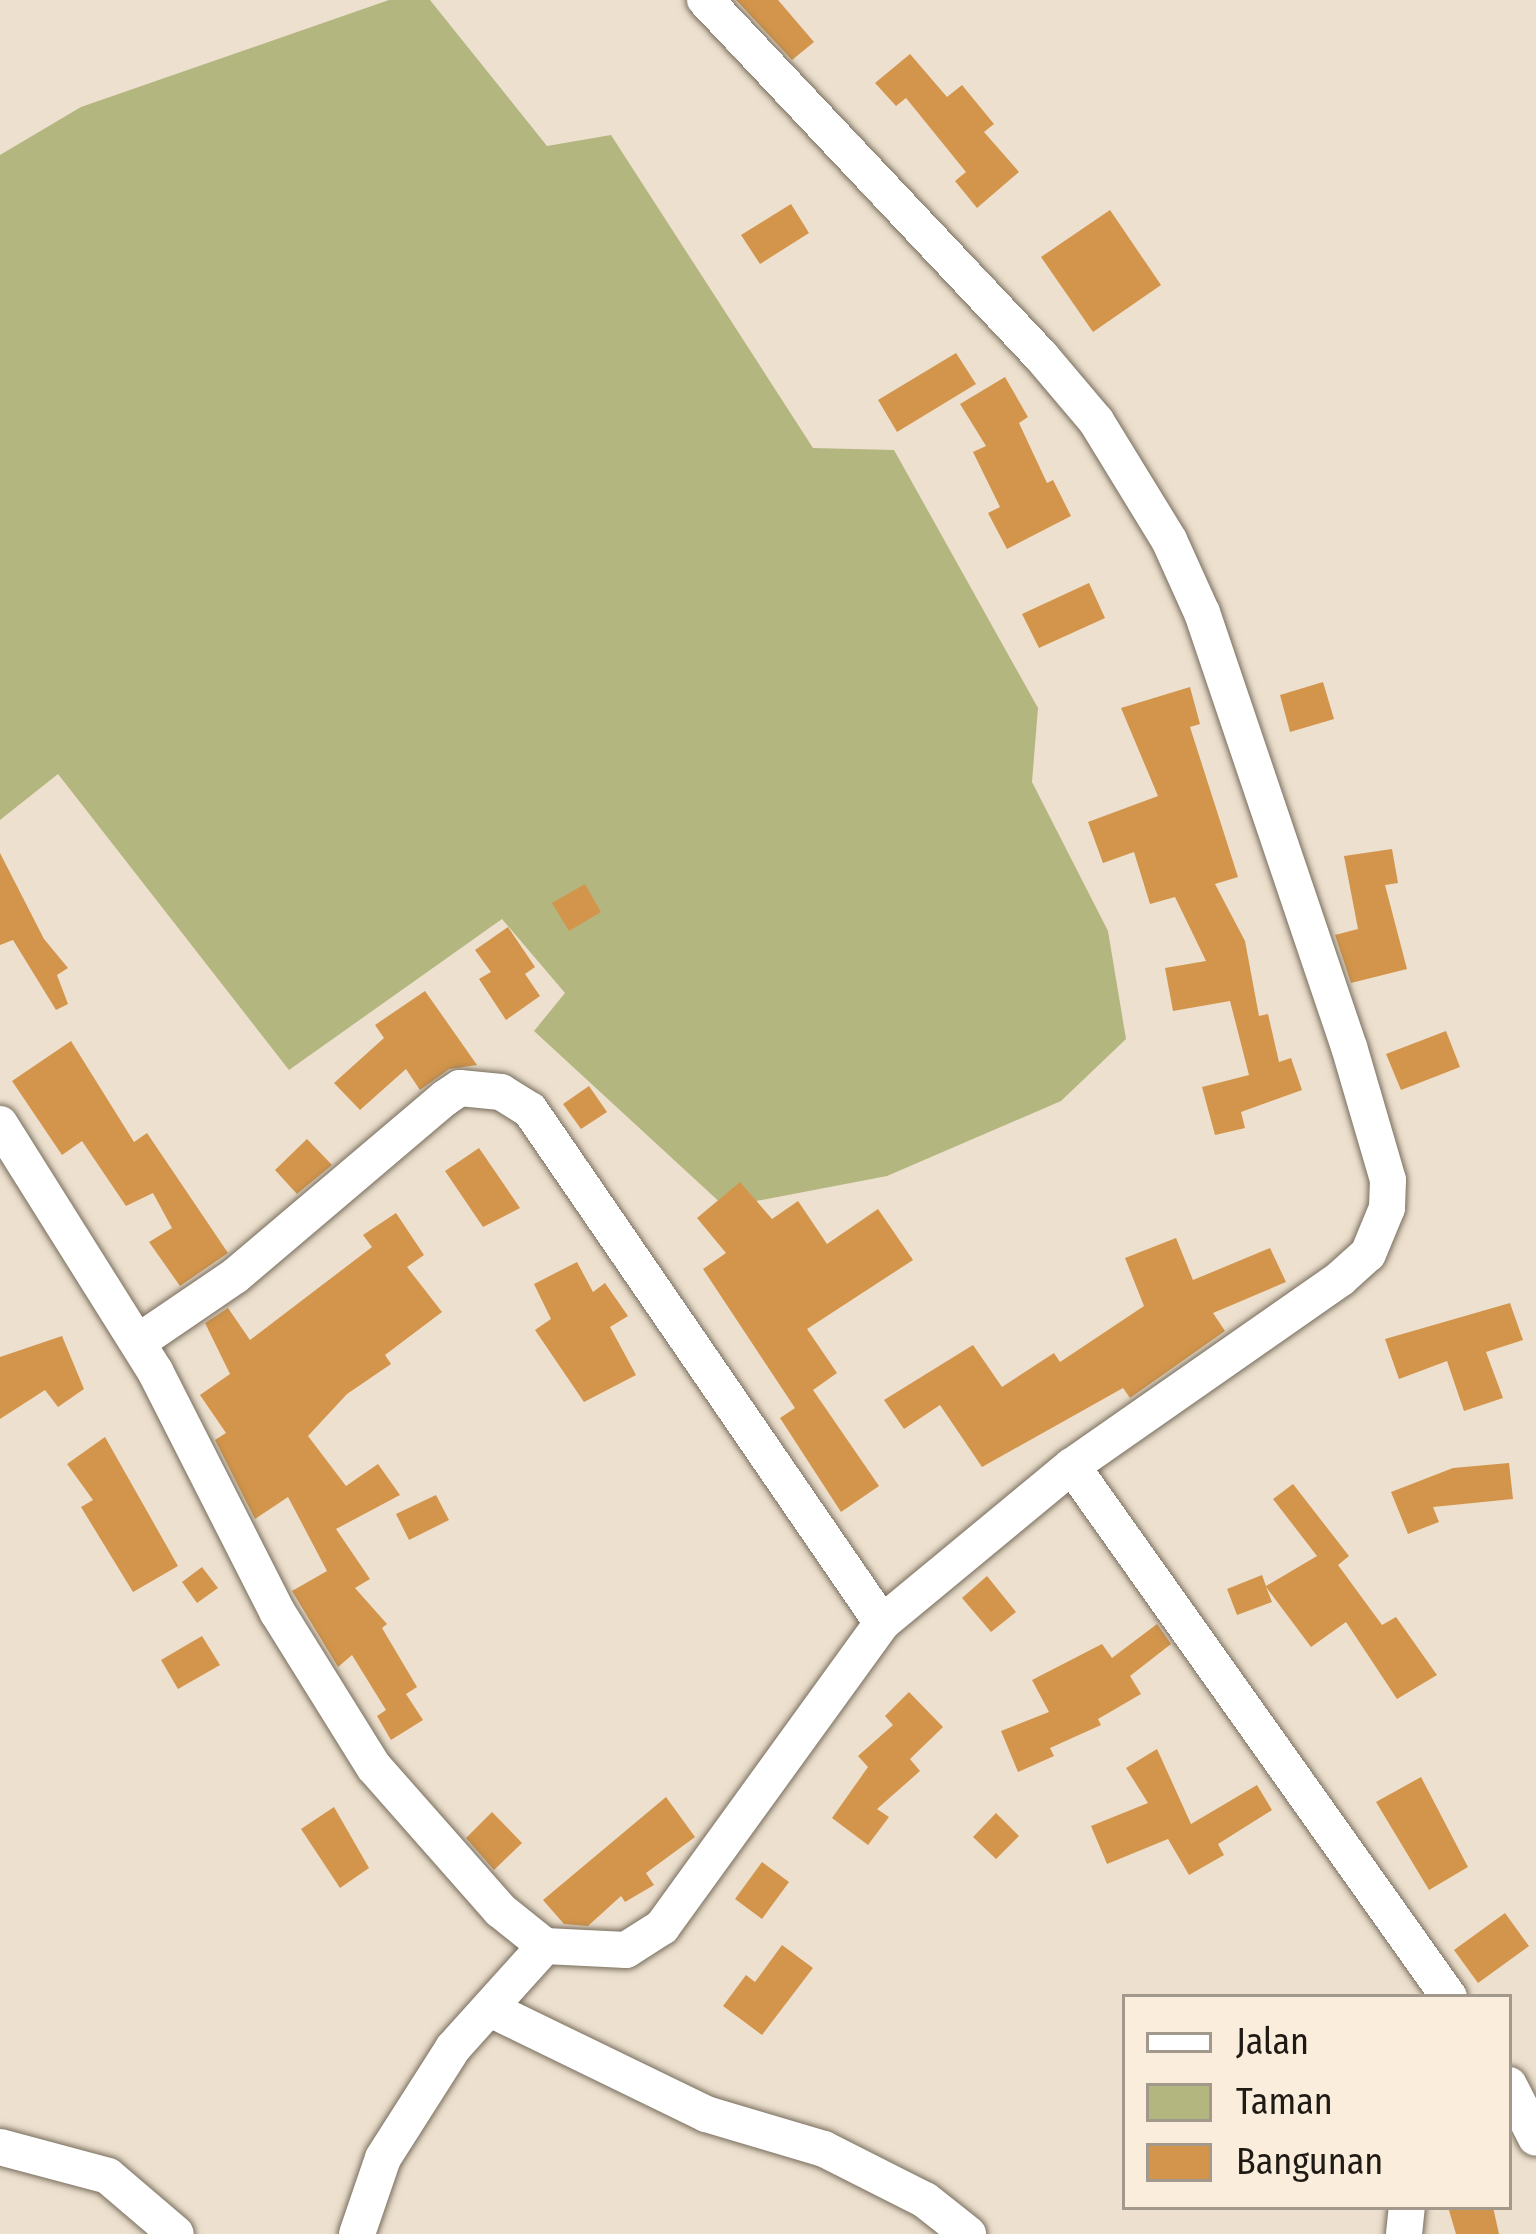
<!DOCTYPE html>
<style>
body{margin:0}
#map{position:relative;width:1536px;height:2234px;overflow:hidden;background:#ede0ce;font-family:"Fira Sans Condensed",sans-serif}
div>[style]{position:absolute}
.green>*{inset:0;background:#b4b680}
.building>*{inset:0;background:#d3954b}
.roads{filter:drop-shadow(0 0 3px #786d5d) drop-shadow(0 0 3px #786d5d)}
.minor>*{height:36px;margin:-18px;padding:0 18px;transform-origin:18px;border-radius:18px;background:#fff}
span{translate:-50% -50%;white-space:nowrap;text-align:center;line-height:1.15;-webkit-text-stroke:9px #faeddc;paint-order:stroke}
.legend{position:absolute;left:1122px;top:1994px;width:390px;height:216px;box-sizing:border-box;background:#faeddc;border:3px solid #a2998c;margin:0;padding:15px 21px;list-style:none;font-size:36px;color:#1f1a14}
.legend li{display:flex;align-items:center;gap:24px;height:60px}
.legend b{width:60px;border:3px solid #a2998c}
</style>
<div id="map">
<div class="green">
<i style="clip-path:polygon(389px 0,430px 0,547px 146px,611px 135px,813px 448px,894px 450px,1038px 708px,1032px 782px,1108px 931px,1126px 1039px,1061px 1101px,887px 1176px,725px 1207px,534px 1031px,565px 993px,502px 919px,289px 1070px,58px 774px,0 820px,0 155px,81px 107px)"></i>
</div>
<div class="building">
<i style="clip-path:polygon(736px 0,778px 0,814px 42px,792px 60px)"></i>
<i style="clip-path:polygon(910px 54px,947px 97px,962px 85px,994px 124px,984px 132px,1019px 172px,977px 208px,955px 181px,966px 172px,906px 98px,896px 106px,875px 83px)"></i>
<i style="clip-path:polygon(791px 204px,809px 233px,760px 264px,741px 235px)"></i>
<i style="clip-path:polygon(1110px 210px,1161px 285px,1093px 332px,1041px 257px)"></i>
<i style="clip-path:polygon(956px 353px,976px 384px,897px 432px,878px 400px)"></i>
<i style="clip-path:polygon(1005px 377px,1028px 417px,1019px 423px,1047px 483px,1053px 480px,1071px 516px,1007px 549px,988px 513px,1000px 507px,973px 452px,986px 446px,960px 404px)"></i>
<i style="clip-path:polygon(1089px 583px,1105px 618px,1039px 648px,1022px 614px)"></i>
<i style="clip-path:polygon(1323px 682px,1334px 719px,1290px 732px,1280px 695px)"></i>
<i style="clip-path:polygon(1190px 687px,1200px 724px,1190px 727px,1238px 877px,1215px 884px,1245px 941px,1259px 1016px,1268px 1014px,1279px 1062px,1291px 1058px,1302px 1090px,1241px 1112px,1245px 1128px,1215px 1135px,1202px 1087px,1249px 1075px,1230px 1001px,1173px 1011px,1165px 968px,1206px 961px,1175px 897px,1150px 904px,1134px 852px,1103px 863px,1088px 822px,1158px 796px,1121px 708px)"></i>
<i style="clip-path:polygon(1392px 849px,1398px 883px,1385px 885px,1407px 969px,1351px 983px,1335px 935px,1358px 929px,1344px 856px)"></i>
<i style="clip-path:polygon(0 853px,44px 939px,68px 968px,57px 975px,68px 1004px,56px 1010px,13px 940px,0 945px)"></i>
<i style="clip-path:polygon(585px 884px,601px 912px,569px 931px,552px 903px)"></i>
<i style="clip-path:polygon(508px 927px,535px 967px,525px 974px,540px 996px,506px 1020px,479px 979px,491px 972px,475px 950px)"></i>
<i style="clip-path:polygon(425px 991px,477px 1065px,449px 1069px,420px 1090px,406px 1069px,360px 1110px,334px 1083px,384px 1038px,375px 1025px)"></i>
<i style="clip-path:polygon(1446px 1031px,1460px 1067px,1401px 1090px,1386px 1054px)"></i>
<i style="clip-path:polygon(71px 1041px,134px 1142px,147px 1133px,228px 1253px,180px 1286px,149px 1242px,172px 1228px,153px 1193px,126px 1206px,82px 1141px,62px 1155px,12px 1081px)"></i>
<i style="clip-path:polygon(589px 1086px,607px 1112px,581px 1129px,563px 1104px)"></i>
<i style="clip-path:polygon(307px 1139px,332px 1165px,297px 1194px,275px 1170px)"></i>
<i style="clip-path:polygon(479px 1148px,520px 1208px,483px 1227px,445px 1171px)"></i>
<i style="clip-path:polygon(740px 1182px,772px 1219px,798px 1201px,827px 1244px,878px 1209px,913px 1260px,807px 1329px,837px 1373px,813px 1390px,879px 1486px,841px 1512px,780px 1418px,795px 1408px,703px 1269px,726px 1253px,697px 1218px)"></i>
<i style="clip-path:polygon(396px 1213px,424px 1255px,407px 1267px,442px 1312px,385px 1355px,391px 1364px,347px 1394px,308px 1436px,346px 1486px,378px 1464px,400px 1495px,336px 1529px,370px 1579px,355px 1588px,387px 1624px,382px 1628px,417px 1687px,406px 1694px,423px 1720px,391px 1740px,377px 1716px,386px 1710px,352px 1655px,338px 1667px,292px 1591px,327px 1571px,288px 1497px,255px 1519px,215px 1440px,226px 1433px,200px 1395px,230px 1374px,205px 1323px,228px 1308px,250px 1340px,372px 1247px,363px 1235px)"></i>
<i style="clip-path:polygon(1176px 1238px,1193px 1280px,1270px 1248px,1286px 1282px,1213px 1313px,1225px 1331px,1130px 1398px,1123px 1388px,982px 1467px,940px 1405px,904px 1429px,884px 1400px,973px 1345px,1002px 1387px,1054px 1353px,1060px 1362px,1144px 1306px,1125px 1258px)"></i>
<i style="clip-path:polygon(577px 1262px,593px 1292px,605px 1283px,628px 1316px,610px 1327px,636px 1375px,584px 1402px,535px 1330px,551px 1319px,534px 1284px)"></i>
<i style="clip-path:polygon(1510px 1303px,1523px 1340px,1486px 1352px,1503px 1398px,1464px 1411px,1447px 1361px,1399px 1379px,1385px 1339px)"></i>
<i style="clip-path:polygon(62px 1336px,84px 1389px,58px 1407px,45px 1390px,0 1419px,0 1357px)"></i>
<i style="clip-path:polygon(105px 1437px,178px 1566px,133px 1592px,81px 1507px,93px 1500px,67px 1464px)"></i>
<i style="clip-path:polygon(1509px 1463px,1513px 1499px,1433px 1507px,1439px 1522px,1408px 1534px,1391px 1492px,1453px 1468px)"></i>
<i style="clip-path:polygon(1293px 1484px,1349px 1556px,1338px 1565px,1382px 1625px,1396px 1617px,1437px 1675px,1397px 1699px,1346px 1622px,1311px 1647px,1266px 1587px,1272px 1602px,1237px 1615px,1227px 1589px,1262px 1575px,1266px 1586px,1317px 1556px,1273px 1499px)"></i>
<i style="clip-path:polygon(436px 1495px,449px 1520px,409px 1540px,396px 1514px)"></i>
<i style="clip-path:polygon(202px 1567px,218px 1588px,197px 1603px,182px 1582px)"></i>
<i style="clip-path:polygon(987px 1576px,1016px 1612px,991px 1632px,962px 1598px)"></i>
<i style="clip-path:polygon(1157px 1624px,1171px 1644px,1130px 1676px,1141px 1694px,1098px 1719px,1101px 1725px,1050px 1748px,1054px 1756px,1018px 1772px,1001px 1731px,1049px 1712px,1032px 1680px,1102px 1644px,1112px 1658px)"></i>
<i style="clip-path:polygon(202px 1636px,220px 1665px,178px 1689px,161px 1660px)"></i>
<i style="clip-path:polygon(909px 1692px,943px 1727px,910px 1759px,920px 1771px,877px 1809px,889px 1817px,868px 1845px,832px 1818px,868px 1767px,858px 1756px,893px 1725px,885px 1716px)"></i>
<i style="clip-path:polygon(1157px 1749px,1191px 1824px,1257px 1785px,1272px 1810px,1218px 1844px,1224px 1855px,1189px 1875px,1168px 1839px,1107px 1864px,1091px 1826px,1148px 1803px,1126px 1768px)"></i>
<i style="clip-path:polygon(1421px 1777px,1468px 1867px,1429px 1890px,1376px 1802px)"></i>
<i style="clip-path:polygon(666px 1797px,695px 1837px,646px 1873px,654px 1885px,625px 1902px,621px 1896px,588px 1926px,564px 1924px,543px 1900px)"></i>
<i style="clip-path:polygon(334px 1807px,369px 1868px,340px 1888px,301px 1829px)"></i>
<i style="clip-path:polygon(492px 1812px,522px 1843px,494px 1870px,466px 1838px)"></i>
<i style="clip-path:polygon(996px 1813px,1019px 1836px,996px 1859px,973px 1837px)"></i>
<i style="clip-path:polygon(762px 1862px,789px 1882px,762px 1919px,735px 1899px)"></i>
<i style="clip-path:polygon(1505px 1913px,1529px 1946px,1478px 1983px,1454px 1950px)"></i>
<i style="clip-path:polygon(782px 1945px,813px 1968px,762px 2035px,723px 2006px,746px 1975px,755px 1982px)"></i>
<i style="clip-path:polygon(1448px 2207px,1493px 2207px,1499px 2234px,1456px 2234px)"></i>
</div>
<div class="roads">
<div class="minor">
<i style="left:0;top:1124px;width:292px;rotate:57.9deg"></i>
<i style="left:155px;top:1371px;width:271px;rotate:63.1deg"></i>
<i style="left:278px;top:1613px;width:181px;rotate:58.1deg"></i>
<i style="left:374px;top:1767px;width:191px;rotate:48.6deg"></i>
<i style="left:500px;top:1910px;width:58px;rotate:38.7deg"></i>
<i style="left:138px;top:1342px;width:117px;rotate:-34.2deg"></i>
<i style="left:235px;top:1276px;width:275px;rotate:-40.3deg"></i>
<i style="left:445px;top:1098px;width:18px;rotate:-34deg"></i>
<i style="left:460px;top:1088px;width:41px;rotate:5.6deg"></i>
<i style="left:501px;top:1092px;width:34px;rotate:32deg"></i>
<i style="left:530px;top:1110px;width:622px;rotate:55.54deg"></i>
<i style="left:1072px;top:1466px;width:651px;rotate:54.63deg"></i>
<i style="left:490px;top:2009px;width:240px;rotate:25.9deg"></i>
<i style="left:706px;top:2114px;width:123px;rotate:16.5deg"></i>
<i style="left:824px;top:2149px;width:113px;rotate:26.8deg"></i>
<i style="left:925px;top:2200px;width:55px;rotate:38.3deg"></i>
<i style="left:1509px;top:2085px;width:59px;rotate:63deg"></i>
<i style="left:0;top:2147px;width:112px;rotate:15deg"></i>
<i style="left:108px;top:2176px;width:89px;rotate:40.5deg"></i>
<i style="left:357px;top:2234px;width:80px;rotate:-71.1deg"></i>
<i style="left:383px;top:2158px;width:130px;rotate:-57.5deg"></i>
<i style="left:453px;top:2048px;width:137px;rotate:-48deg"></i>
<i style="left:545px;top:1946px;width:81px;rotate:2.8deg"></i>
<i style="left:626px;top:1950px;width:43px;rotate:-32.6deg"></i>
<i style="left:662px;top:1927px;width:375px;rotate:-54.1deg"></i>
<i style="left:882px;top:1623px;width:246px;rotate:-39.6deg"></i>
<i style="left:1072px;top:1466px;width:328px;rotate:-34.9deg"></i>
<i style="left:1341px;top:1278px;width:36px;rotate:-42deg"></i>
<i style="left:1368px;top:1254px;width:50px;rotate:-67.6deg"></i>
<i style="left:1387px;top:1208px;width:28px;rotate:-88deg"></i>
<i style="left:1388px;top:1180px;width:139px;rotate:-106.3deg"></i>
<i style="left:1349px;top:1047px;width:458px;rotate:-108.7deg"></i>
<i style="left:1202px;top:613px;width:80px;rotate:-114.3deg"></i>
<i style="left:1169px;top:540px;width:140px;rotate:-121.5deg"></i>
<i style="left:1096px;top:421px;width:85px;rotate:-130.2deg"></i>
<i style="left:1041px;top:356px;width:490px;rotate:-133.3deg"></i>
<i style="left:1404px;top:2234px;width:27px;rotate:-84deg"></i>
</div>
</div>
<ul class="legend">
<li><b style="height:15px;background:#fff"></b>Jalan</li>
<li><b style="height:33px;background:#b4b680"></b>Taman</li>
<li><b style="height:33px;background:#d3954b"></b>Bangunan</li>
</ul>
</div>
